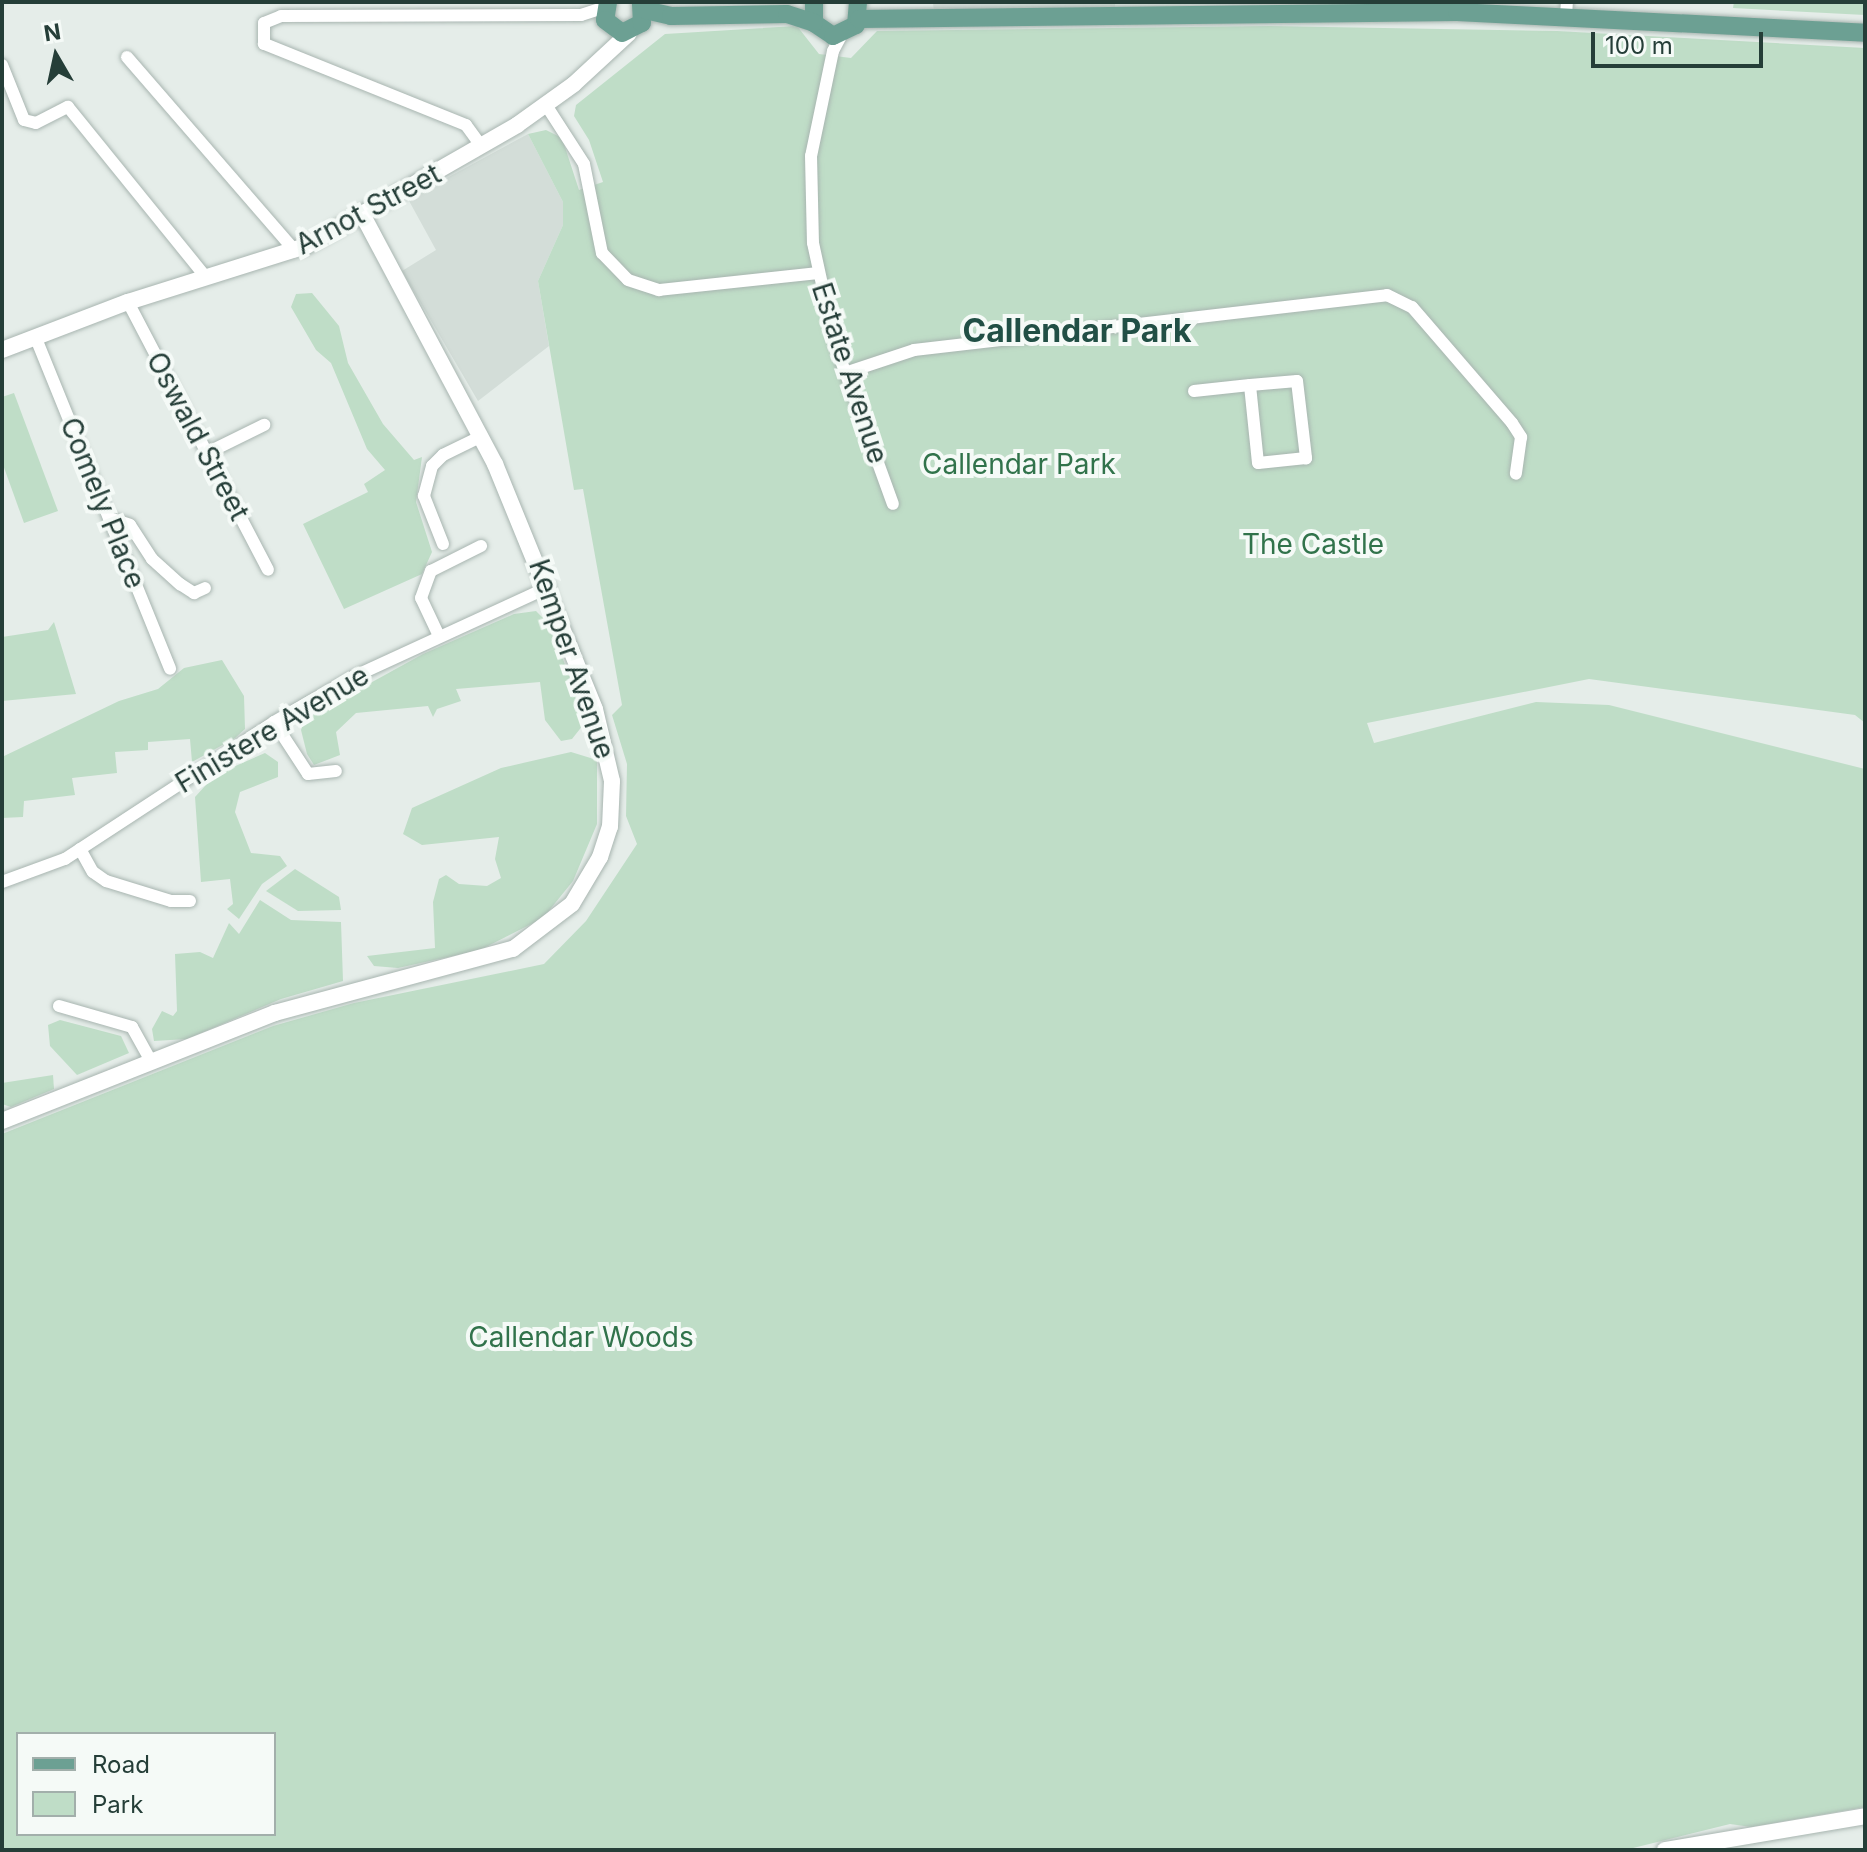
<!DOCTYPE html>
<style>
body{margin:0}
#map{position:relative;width:1867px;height:1852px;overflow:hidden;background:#e5ede9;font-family:Inter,sans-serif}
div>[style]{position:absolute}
.built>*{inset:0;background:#d3ddd8}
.green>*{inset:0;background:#bfddc7}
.roads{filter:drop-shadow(0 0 2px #a8b5b0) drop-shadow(0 0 2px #a8b5b0)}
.street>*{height:12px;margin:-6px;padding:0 6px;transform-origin:6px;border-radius:6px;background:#fff}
.secondary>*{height:16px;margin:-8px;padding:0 8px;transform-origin:8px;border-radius:8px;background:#fff}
.primary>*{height:18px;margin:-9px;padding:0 9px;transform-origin:9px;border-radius:9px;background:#6ca093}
span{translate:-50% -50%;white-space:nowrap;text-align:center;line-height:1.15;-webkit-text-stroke:8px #f5faf7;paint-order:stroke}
.street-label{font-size:28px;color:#253e38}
.park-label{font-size:28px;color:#31734b}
.quarter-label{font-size:32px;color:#214f45;font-weight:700}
.frame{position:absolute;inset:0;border:4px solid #253e38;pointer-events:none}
.legend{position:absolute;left:16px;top:1732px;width:260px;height:104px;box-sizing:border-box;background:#f5faf7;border:2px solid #a2afab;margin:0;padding:10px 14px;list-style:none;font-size:24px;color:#253e38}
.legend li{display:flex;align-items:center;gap:16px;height:40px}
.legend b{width:40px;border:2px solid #a2afab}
.north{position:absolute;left:16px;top:16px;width:80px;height:80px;-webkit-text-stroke:6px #f5faf7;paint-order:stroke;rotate:351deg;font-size:22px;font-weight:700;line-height:32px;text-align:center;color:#253e38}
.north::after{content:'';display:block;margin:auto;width:28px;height:36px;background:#253e38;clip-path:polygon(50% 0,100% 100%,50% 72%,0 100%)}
.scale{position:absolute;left:1591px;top:32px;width:172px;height:36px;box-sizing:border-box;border:4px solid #253e38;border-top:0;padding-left:10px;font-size:24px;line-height:28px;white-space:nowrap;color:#253e38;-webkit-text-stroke:6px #f5faf7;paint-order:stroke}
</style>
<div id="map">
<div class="built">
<i style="clip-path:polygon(933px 2px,1115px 2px,1115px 15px,934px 16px)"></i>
<i style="clip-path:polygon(528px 134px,563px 202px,563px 225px,538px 281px,549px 346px,478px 401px,402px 271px,436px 250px,408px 199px)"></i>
</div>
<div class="green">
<i style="clip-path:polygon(1734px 2px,1865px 2px,1865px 15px,1733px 8px)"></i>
<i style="clip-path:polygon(evenodd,797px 26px,819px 54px,851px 58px,877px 31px,1269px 26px,1557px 31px,1865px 48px,1865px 723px,1855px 715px,1589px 679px,1367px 723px,1374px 743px,1536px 702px,1609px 705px,1865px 769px,1865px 1807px,1751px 1827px,1730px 1824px,1625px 1850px,2px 1850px,2px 1134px,273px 1026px,354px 1003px,544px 964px,586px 921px,637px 844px,626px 816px,627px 764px,612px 715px,622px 705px,583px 489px,574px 490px,538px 281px,563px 225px,563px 202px,528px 134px,546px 130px,562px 138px,579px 190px,603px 182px,589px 140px,574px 116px,576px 105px,665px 34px,797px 26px,18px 1734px,274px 1734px,274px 1834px,18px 1834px,18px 1734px)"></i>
<i style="clip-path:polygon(312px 293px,339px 326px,348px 363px,383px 424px,414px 460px,422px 457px,416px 502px,432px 552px,422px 574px,344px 609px,303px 524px,368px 492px,364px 484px,385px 470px,367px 449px,331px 363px,316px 350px,291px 307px,296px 294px)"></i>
<i style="clip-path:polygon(14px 393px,58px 511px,24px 523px,2px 462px,2px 397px)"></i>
<i style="clip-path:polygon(536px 611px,549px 624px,587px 720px,572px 739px,561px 741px,545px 720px,540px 682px,456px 689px,461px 701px,437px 709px,433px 717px,428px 706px,356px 713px,336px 732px,340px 755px,314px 765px,307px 754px,301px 730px,305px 719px,423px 654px,514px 614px)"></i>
<i style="clip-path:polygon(54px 622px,76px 694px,2px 701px,2px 637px,48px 630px)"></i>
<i style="clip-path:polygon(222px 660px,244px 696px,245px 729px,235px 738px,192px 762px,190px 739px,148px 742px,148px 750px,115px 752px,117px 773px,72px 778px,75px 795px,24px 801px,23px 817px,2px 818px,2px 757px,119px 701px,158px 689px,184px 668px)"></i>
<i style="clip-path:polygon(571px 752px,597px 760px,597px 824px,573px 881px,543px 918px,480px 950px,398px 968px,374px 966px,367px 956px,435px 948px,433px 902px,439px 879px,446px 875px,459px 884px,487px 886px,501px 878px,495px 859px,499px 837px,422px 845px,403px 834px,412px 808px,501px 768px)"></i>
<i style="clip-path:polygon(265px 753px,278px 762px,278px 777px,240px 792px,235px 812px,251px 853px,280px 856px,287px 866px,262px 884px,239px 919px,227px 909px,233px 904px,230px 879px,201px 882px,195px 797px,215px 775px)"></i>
<i style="clip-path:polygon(295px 869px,339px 897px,341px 910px,298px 911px,266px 891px)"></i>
<i style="clip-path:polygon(260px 900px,291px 920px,341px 922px,343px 981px,281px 999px,187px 1039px,154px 1041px,152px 1029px,162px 1011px,173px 1016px,177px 1011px,175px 954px,200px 952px,213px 958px,229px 923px,239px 934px)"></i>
<i style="clip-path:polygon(60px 1020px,121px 1036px,129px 1053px,77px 1075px,50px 1046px,48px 1025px)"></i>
<i style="clip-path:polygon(53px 1075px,54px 1089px,11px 1107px,2px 1104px,2px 1083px)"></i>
</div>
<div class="roads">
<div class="street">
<i style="left:1566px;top:15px;width:13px;rotate:-86deg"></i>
<i style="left:841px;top:36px;width:17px;rotate:118deg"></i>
<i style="left:833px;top:51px;width:107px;rotate:101.8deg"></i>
<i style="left:811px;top:156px;width:87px;rotate:88.7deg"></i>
<i style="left:813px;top:243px;width:103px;rotate:77.7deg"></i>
<i style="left:835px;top:344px;width:170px;rotate:70.1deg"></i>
<i style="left:127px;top:57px;width:257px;rotate:49.1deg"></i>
<i style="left:2px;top:65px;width:59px;rotate:68.2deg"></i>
<i style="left:24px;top:120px;width:12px;rotate:14deg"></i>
<i style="left:36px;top:123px;width:36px;rotate:-27deg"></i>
<i style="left:68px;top:107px;width:218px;rotate:51deg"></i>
<i style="left:546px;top:105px;width:70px;rotate:57.2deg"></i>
<i style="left:584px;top:164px;width:91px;rotate:78.6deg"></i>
<i style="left:602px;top:253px;width:37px;rotate:46deg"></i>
<i style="left:628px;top:280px;width:33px;rotate:18deg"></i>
<i style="left:659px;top:290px;width:159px;rotate:-6.1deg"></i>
<i style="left:482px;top:147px;width:27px;rotate:-126deg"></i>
<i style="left:466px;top:125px;width:218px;rotate:-158.1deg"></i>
<i style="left:264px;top:44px;width:21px;rotate:-90deg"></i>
<i style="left:264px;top:23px;width:18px;rotate:-22deg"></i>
<i style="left:281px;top:16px;width:300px;rotate:-0.2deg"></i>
<i style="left:581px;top:15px;width:26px;rotate:-18deg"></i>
<i style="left:128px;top:302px;width:302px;rotate:62.4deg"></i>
<i style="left:35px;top:336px;width:359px;rotate:67.9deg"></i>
<i style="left:845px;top:373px;width:73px;rotate:-18.4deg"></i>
<i style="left:914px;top:350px;width:476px;rotate:-6.6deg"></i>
<i style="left:1387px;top:295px;width:28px;rotate:26deg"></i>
<i style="left:1412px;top:307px;width:153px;rotate:49.2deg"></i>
<i style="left:1512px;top:423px;width:17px;rotate:57deg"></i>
<i style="left:1521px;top:437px;width:37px;rotate:98deg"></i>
<i style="left:1194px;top:391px;width:56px;rotate:-6.1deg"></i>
<i style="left:1250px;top:385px;width:47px;rotate:-4.9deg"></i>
<i style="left:1297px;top:381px;width:78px;rotate:83.3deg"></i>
<i style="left:1306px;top:458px;width:48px;rotate:174.1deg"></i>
<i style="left:1258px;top:463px;width:78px;rotate:-95.9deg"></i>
<i style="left:207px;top:453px;width:64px;rotate:-26.2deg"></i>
<i style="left:109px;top:518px;width:22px;rotate:18deg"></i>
<i style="left:130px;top:525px;width:40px;rotate:57.1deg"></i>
<i style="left:152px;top:559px;width:38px;rotate:42deg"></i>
<i style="left:180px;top:584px;width:17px;rotate:33deg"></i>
<i style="left:194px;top:593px;width:12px;rotate:-24deg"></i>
<i style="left:443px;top:544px;width:52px;rotate:-111.6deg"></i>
<i style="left:424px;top:496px;width:31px;rotate:-75deg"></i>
<i style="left:432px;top:466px;width:16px;rotate:-45deg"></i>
<i style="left:443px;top:455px;width:43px;rotate:-26deg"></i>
<i style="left:439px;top:636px;width:42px;rotate:-115.3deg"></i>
<i style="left:421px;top:598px;width:29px;rotate:-70deg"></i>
<i style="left:431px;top:571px;width:56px;rotate:-26.6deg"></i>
<i style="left:274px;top:722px;width:62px;rotate:56.8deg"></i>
<i style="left:308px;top:774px;width:28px;rotate:-6deg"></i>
<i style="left:80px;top:849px;width:26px;rotate:61deg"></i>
<i style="left:93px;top:872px;width:16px;rotate:35deg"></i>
<i style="left:106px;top:881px;width:68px;rotate:17.1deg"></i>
<i style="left:171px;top:901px;width:19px"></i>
<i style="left:2px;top:882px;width:67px;rotate:-20.1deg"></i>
<i style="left:65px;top:859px;width:250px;rotate:-33.2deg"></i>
<i style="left:274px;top:722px;width:91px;rotate:-29.7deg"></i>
<i style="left:353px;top:677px;width:216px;rotate:-24.7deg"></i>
<i style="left:59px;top:1006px;width:76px;rotate:16deg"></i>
<i style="left:132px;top:1027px;width:41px;rotate:60.9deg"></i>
</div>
<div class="secondary">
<i style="left:2px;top:350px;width:135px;rotate:-20.9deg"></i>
<i style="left:128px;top:302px;width:187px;rotate:-17.5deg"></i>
<i style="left:306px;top:246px;width:243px;rotate:-29.8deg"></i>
<i style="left:517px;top:125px;width:70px;rotate:-35.7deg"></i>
<i style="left:574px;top:84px;width:75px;rotate:-42.8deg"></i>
<i style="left:2px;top:1121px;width:294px;rotate:-21.6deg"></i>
<i style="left:275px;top:1013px;width:246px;rotate:-15.1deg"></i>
<i style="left:513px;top:949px;width:74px;rotate:-37.3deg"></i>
<i style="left:572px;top:904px;width:55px;rotate:-59.2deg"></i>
<i style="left:600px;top:857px;width:32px;rotate:-72deg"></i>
<i style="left:610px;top:827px;width:46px;rotate:-87.5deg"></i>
<i style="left:612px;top:781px;width:74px;rotate:-103.3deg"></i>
<i style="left:595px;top:709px;width:265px;rotate:-112.2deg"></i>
<i style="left:495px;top:464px;width:283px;rotate:-118deg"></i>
<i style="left:1665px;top:1850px;width:203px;rotate:-9.6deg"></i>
</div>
<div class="primary">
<i style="left:608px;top:2px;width:18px;rotate:99deg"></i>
<i style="left:605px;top:20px;width:21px;rotate:37deg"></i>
<i style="left:622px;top:33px;width:22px;rotate:-27deg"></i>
<i style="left:642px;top:23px;width:21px;rotate:-93deg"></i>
<i style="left:814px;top:2px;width:21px;rotate:90deg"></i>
<i style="left:814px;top:23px;width:23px;rotate:34deg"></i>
<i style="left:833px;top:36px;width:25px;rotate:-26deg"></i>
<i style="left:856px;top:25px;width:23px;rotate:-85deg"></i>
<i style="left:645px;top:10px;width:27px;rotate:13deg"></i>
<i style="left:671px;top:16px;width:116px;rotate:-1deg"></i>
<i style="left:787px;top:14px;width:28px;rotate:18deg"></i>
<i style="left:859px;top:19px;width:598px;rotate:-0.67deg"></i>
<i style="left:1457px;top:12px;width:409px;rotate:2.9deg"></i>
</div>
</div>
<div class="street-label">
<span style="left:368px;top:209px;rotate:-28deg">Arnot Street</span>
<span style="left:850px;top:373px;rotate:72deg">Estate Avenue</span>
<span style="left:198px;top:436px;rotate:62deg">Oswald Street</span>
<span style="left:103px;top:503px;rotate:68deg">Comely Place</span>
<span style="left:572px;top:659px;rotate:71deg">Kemper Avenue</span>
<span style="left:272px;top:729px;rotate:-31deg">Finistere Avenue</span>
</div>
<div class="park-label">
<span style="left:1019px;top:464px">Callendar Park</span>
<span style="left:1313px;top:544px">The Castle</span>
<span style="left:581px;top:1337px">Callendar Woods</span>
</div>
<div class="quarter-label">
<span style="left:1077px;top:331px">Callendar Park</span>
</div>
<div class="frame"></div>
<ul class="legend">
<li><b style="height:10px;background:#6ca093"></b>Road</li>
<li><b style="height:22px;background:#bfddc7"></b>Park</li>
</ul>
<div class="north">N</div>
<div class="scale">100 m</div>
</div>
